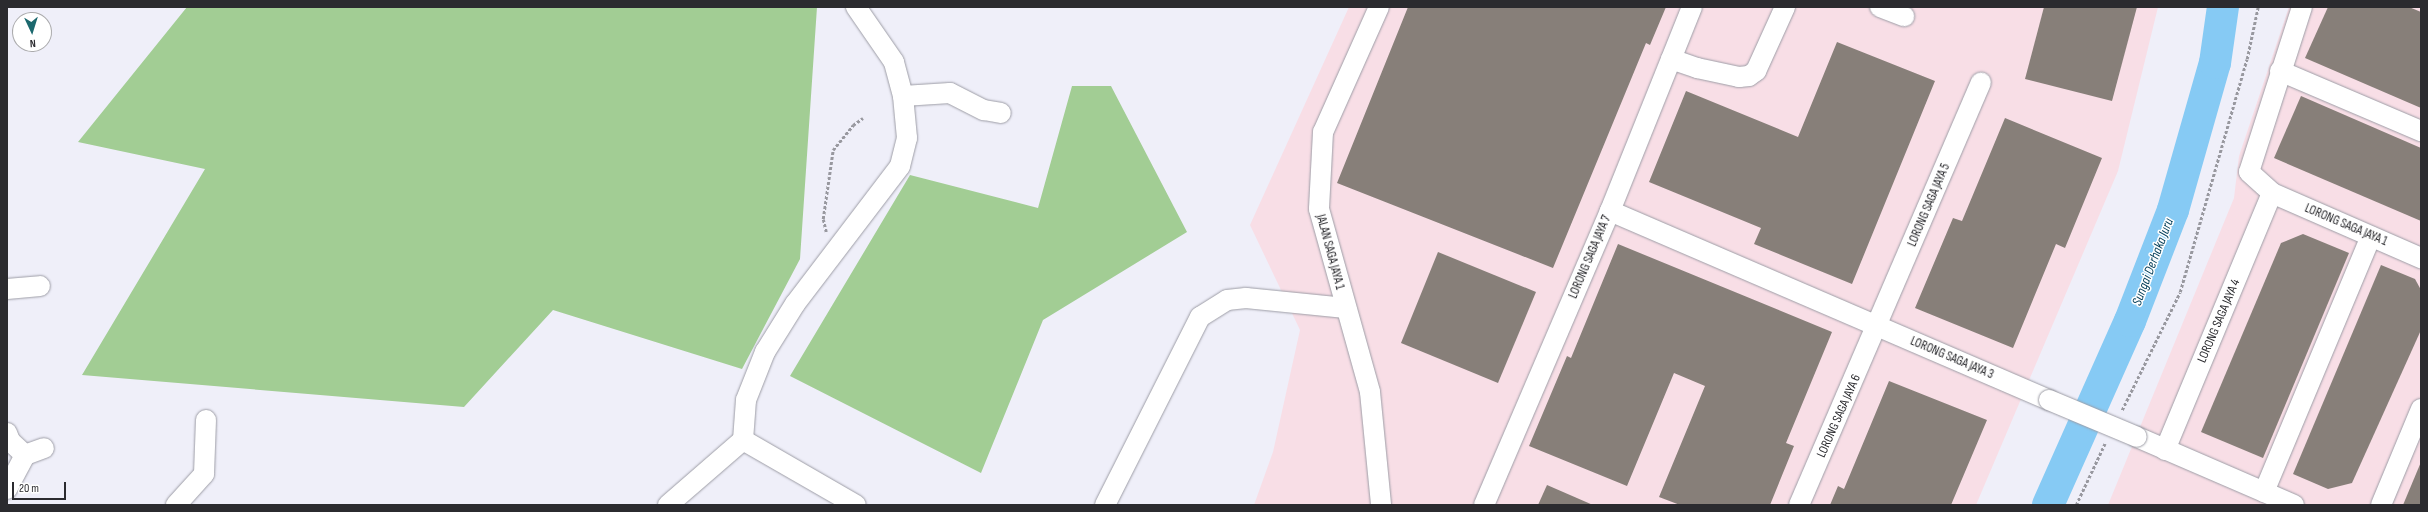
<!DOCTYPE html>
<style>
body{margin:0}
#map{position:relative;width:2428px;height:512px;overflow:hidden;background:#efeff9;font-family:"Sofia Sans Condensed",sans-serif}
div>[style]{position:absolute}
.industrial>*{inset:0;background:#f8dee6}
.forest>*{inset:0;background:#a2cd94}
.river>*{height:32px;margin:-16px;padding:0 16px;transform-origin:16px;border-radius:16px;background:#86caf4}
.building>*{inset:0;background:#877f79}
.path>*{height:2.5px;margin-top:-1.25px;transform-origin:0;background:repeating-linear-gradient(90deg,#98989f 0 3px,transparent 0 5px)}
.roads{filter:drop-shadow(0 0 1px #9d9da6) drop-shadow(0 0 1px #9d9da6)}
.minor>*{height:20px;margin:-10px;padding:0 10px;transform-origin:10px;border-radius:10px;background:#fff}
.bridges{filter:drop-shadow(0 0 1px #9d9da6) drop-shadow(0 0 1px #9d9da6)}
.minor-bridge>*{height:20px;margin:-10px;padding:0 10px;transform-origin:10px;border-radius:10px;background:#fff}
span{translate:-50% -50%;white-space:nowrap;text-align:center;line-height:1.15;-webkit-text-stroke:3px #fff;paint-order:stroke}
.street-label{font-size:13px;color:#2b2b2f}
.water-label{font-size:14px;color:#013c57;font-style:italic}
.frame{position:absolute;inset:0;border:8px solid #2b2b2f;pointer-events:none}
.north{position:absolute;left:12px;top:12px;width:40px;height:40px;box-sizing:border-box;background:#fff;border:1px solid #aaaaac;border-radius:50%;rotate:176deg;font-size:11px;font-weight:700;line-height:16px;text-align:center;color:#2b2b2f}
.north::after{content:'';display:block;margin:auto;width:14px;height:18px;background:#1b686e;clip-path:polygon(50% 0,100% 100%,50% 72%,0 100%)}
.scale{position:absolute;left:12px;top:482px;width:54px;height:18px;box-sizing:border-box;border:2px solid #2b2b2f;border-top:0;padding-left:5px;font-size:12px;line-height:14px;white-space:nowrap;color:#2b2b2f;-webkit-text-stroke:3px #fff;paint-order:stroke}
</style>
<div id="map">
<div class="industrial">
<i style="clip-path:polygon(1349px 7px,2158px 7px,2118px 171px,1976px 505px,1254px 505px,1273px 452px,1300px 330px,1250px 225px)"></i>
<i style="clip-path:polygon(2289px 7px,2421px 7px,2421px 505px,2108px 505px,2234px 198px,2239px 156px)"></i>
</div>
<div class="forest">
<i style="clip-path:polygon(187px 7px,817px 7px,800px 259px,742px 369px,553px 310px,464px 407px,82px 375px,205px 169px,78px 142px)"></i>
<i style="clip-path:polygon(1072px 86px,1111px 86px,1187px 232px,1043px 320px,981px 473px,790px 376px,910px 175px,1038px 208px)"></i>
</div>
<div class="river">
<i style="left:2048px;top:505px;width:201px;rotate:-66deg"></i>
<i style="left:2130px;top:321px;width:119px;rotate:-68.8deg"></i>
<i style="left:2173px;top:210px;width:153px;rotate:-74.1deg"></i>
<i style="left:2215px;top:63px;width:57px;rotate:-81.9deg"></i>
</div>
<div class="building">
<i style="clip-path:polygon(1408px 7px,1666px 7px,1650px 45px,1646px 43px,1553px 268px,1337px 183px)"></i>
<i style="clip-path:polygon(2044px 7px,2137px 7px,2112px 101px,2025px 79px)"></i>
<i style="clip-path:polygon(2328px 7px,2409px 7px,2421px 12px,2421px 108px,2305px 58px)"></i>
<i style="clip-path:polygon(1837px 42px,1935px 81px,1852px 284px,1754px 244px,1761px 228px,1649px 182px,1686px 91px,1798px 137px)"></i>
<i style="clip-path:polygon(2301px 96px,2421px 148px,2421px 221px,2274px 158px)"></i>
<i style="clip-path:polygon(2005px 118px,2102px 158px,2065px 248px,2056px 244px,2013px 348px,1915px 308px,1953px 218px,1962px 221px)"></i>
<i style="clip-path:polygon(2303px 234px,2349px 253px,2263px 458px,2201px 432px,2281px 243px)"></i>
<i style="clip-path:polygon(1618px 244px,1832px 332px,1786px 443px,1794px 446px,1770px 505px,1680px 505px,1659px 497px,1705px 386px,1674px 373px,1627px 486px,1529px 446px,1567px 356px,1571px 358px)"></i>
<i style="clip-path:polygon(1438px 252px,1536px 292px,1498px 383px,1401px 343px)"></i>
<i style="clip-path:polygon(2381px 265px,2415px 279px,2421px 290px,2421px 330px,2352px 483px,2328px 489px,2293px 474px)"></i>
<i style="clip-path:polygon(1889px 381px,1987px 420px,1951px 505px,1830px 505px,1838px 486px,1844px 489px)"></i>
<i style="clip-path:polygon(2421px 462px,2421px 505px,2403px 505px)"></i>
<i style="clip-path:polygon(1547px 485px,1593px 505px,1538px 505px)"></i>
</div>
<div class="path">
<i style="left:826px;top:232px;width:13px;rotate:-103deg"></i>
<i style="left:823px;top:219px;width:70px;rotate:-81.8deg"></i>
<i style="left:833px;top:150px;width:32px;rotate:-51deg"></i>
<i style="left:853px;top:125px;width:12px;rotate:-35deg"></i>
<i style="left:2122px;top:410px;width:131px;rotate:-63.8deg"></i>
<i style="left:2180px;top:292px;width:242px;rotate:-74deg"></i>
<i style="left:2247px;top:59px;width:53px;rotate:-78.1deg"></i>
<i style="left:2076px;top:505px;width:68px;rotate:-64.9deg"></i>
</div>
<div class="roads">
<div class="minor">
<i style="left:1379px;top:7px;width:137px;rotate:114.1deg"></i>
<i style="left:1323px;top:132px;width:77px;rotate:93deg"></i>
<i style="left:1319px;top:209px;width:190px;rotate:74.4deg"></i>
<i style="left:1370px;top:392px;width:114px;rotate:84.4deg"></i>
<i style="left:1880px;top:7px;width:26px;rotate:21deg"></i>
<i style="left:2302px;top:7px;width:173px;rotate:107.8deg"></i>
<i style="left:2249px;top:172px;width:31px;rotate:42deg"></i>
<i style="left:2272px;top:193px;width:163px;rotate:23.6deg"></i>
<i style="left:1671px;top:59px;width:28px;rotate:19deg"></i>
<i style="left:1697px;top:68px;width:43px;rotate:12.1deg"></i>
<i style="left:1739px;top:77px;width:10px;rotate:-6deg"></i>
<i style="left:1749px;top:76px;width:9px;rotate:-36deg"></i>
<i style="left:1756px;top:71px;width:70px;rotate:-65.6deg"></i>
<i style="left:2280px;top:71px;width:153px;rotate:23.1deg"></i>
<i style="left:903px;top:96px;width:47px;rotate:-3.7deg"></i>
<i style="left:950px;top:93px;width:38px;rotate:27deg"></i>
<i style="left:984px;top:110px;width:17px;rotate:10deg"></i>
<i style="left:1610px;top:211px;width:478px;rotate:23.3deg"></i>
<i style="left:7px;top:289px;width:33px;rotate:-5deg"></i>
<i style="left:7px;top:433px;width:9px;rotate:69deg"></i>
<i style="left:10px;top:441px;width:21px;rotate:43deg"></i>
<i style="left:2137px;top:437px;width:171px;rotate:23.4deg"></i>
<i style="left:743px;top:440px;width:130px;rotate:29.9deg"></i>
<i style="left:2165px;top:450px;width:278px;rotate:-67.4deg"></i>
<i style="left:7px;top:489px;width:38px;rotate:-62deg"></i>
<i style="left:25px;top:455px;width:20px;rotate:-20deg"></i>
<i style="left:2264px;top:492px;width:277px;rotate:-67.3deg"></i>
<i style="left:176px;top:505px;width:42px;rotate:-47.9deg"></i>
<i style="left:204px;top:474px;width:54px;rotate:-87.9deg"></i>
<i style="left:668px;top:505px;width:99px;rotate:-40.9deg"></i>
<i style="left:743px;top:440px;width:40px;rotate:-85.7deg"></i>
<i style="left:746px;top:400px;width:52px;rotate:-68.4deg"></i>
<i style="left:765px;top:352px;width:57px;rotate:-58deg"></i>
<i style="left:795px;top:304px;width:173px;rotate:-52.7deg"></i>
<i style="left:900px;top:166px;width:29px;rotate:-76deg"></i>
<i style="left:907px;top:138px;width:42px;rotate:-95.4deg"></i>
<i style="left:903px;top:96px;width:35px;rotate:-105deg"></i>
<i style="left:894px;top:62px;width:67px;rotate:-124.6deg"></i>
<i style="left:1105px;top:505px;width:211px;rotate:-63.2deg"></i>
<i style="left:1200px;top:317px;width:32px;rotate:-32deg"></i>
<i style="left:1227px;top:300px;width:19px;rotate:-6deg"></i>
<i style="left:1246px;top:298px;width:100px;rotate:5.7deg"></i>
<i style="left:1484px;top:505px;width:320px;rotate:-66.8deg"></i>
<i style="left:1610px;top:211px;width:220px;rotate:-68.1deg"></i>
<i style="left:1799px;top:505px;width:460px;rotate:-66.7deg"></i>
<i style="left:2381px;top:505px;width:104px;rotate:-67.4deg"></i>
</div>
</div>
<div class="bridges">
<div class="minor-bridge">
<i style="left:2049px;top:400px;width:95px;rotate:22.8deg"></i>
</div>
</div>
<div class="street-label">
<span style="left:1929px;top:205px;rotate:-67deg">LORONG SAGA JAYA 5</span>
<span style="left:2346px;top:225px;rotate:23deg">LORONG SAGA JAYA 1</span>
<span style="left:1330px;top:252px;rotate:75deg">JALAN SAGA JAYA 1</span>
<span style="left:1590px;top:257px;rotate:-67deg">LORONG SAGA JAYA 7</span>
<span style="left:2219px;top:321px;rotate:-67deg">LORONG SAGA JAYA 4</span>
<span style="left:1952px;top:358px;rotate:23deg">LORONG SAGA JAYA 3</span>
<span style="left:1839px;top:416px;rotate:-66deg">LORONG SAGA JAYA 6</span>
</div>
<div class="water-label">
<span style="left:2153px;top:262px;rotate:-69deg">Sungai Derhaka Juru</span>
</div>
<div class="frame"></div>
<div class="north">N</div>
<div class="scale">20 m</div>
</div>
